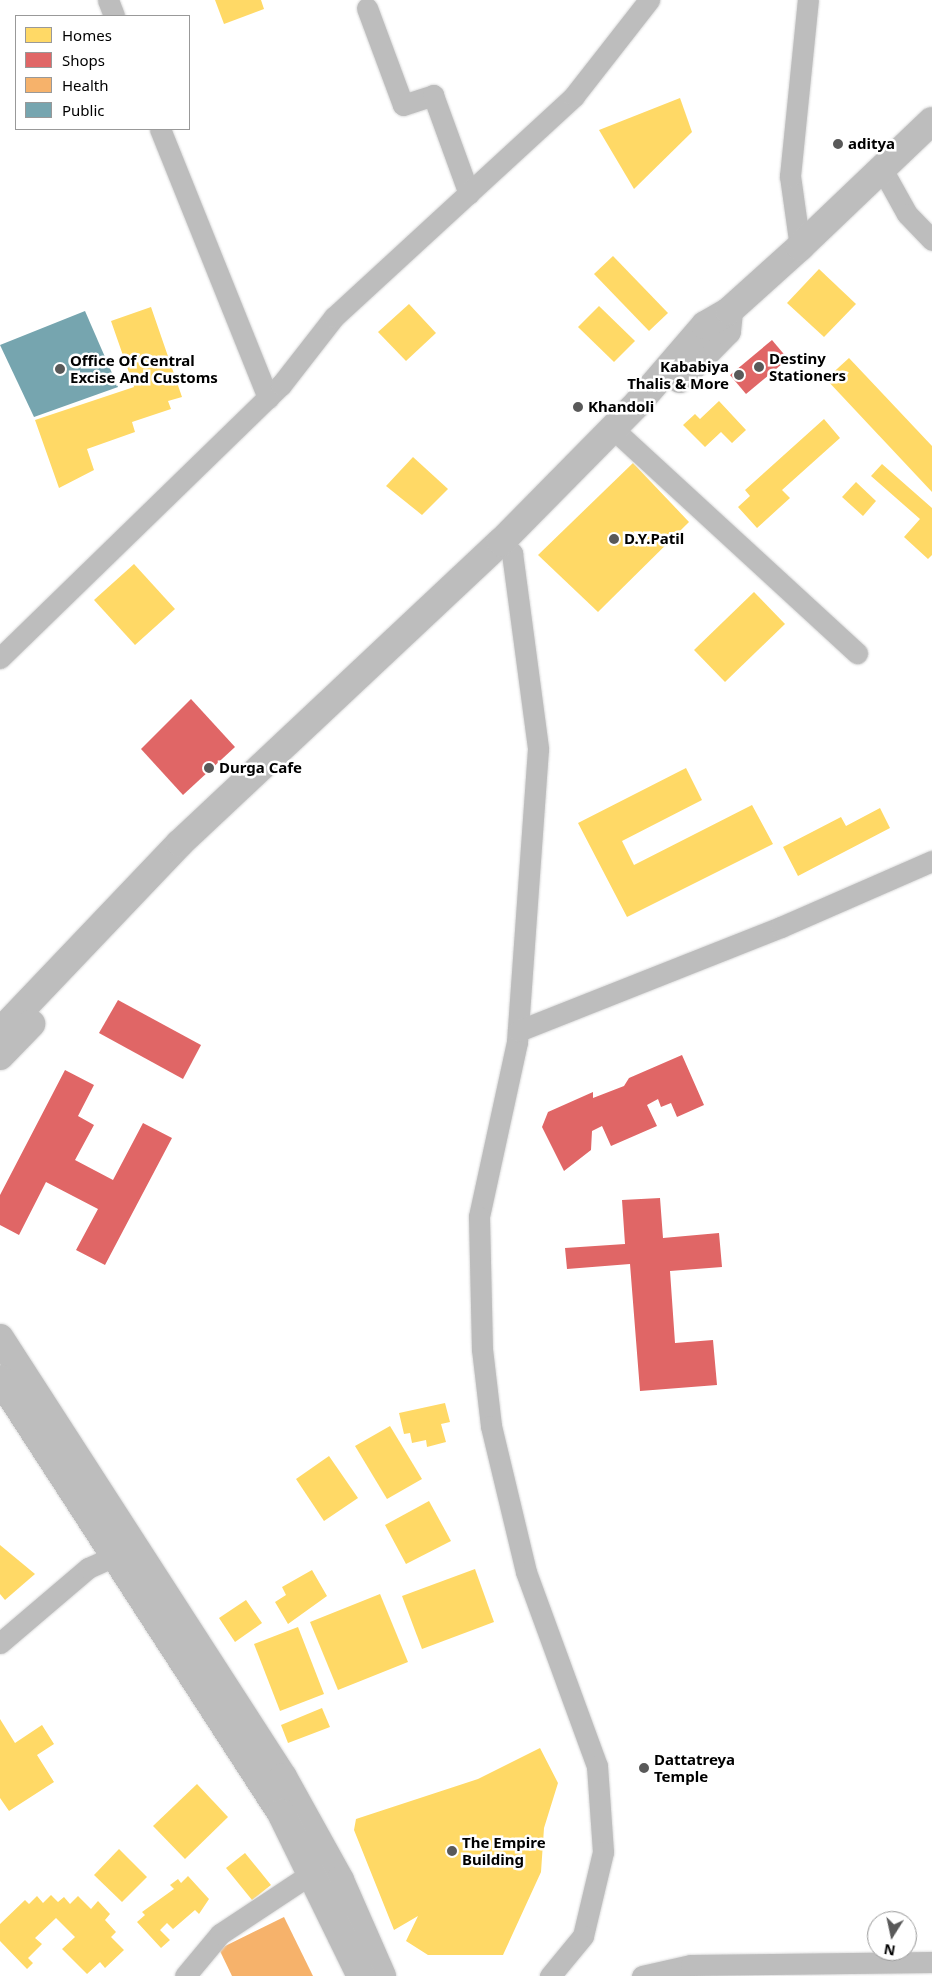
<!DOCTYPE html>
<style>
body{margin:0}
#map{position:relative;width:932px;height:1976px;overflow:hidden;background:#fff;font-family:"Noto Sans",sans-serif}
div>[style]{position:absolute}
.homes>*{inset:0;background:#ffd966}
.shops>*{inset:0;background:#e06666}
.health>*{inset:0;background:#f6b26b}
.public>*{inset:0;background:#76a5af}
.roads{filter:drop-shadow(0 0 1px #dbdbdb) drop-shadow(0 0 1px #dbdbdb)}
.minor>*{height:21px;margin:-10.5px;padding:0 10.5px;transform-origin:10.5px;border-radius:10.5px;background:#bdbdbd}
.major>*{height:28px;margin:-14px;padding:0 14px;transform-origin:14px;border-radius:14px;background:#bdbdbd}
.dots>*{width:14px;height:14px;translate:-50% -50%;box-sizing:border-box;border:2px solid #fff;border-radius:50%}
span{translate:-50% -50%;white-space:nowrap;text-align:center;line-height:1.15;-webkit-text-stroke:5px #fff;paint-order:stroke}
.poi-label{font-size:15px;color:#000;font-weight:700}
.left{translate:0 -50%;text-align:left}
.right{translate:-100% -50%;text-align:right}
.legend{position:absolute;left:15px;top:15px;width:175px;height:115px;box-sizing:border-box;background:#fff;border:1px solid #999;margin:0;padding:6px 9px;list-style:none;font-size:15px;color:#000}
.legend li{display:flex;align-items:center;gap:10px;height:25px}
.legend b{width:25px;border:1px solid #999}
.north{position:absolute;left:867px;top:1911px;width:50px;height:50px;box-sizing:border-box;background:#fff;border:1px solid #999;border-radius:50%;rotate:190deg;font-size:14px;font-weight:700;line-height:20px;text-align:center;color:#000}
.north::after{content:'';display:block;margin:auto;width:18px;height:22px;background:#595959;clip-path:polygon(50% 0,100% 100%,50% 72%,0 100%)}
</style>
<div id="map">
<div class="homes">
<i style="clip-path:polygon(215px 0,261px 0,264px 9px,224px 24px)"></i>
<i style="clip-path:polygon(680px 98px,692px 132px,634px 189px,599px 130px)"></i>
<i style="clip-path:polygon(613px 256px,668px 313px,649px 331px,594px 274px)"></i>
<i style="clip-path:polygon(819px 269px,856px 304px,824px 337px,787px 303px)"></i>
<i style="clip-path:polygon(409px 304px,436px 333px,406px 361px,378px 332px)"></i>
<i style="clip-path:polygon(599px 306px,635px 341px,614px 362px,578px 327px)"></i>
<i style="clip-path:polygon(151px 307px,182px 397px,168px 401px,171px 409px,132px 422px,135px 432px,87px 449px,94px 470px,59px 488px,35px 420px,134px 387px,111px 321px)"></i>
<i style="clip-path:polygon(849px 358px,932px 446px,932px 492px,826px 379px)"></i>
<i style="clip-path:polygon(719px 401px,746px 430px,732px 443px,721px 432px,705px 447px,683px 425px,695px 414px,700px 419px)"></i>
<i style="clip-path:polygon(824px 419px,840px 438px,782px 490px,790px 498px,757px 528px,738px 507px,750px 496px,745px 490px)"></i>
<i style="clip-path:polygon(413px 457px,448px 489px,422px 515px,386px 486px)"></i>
<i style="clip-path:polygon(633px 463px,689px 522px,598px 612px,538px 555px)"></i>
<i style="clip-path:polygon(882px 464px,932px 508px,932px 555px,928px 559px,904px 537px,920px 519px,871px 476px)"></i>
<i style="clip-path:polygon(856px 482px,876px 501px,863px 516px,842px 497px)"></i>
<i style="clip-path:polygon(134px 564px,175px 609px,135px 645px,94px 600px)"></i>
<i style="clip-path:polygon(754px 592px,785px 624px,725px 682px,694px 650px)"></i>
<i style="clip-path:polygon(686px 768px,702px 800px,622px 841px,634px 865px,752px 805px,773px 844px,627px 917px,578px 823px)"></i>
<i style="clip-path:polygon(880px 808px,890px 828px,798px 876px,783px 847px,841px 817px,846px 826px)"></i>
<i style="clip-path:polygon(445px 1403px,450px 1422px,441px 1424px,446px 1442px,427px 1447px,426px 1440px,412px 1443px,410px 1433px,404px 1434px,399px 1413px)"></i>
<i style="clip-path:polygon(390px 1426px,422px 1479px,387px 1499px,355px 1446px)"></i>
<i style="clip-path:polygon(329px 1456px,358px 1498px,324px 1521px,296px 1479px)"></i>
<i style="clip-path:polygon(429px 1501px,451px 1541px,406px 1564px,385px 1525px)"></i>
<i style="clip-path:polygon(0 1545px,35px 1574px,5px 1600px,0 1594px)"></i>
<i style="clip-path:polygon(475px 1569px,494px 1622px,422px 1649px,402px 1596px)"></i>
<i style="clip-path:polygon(312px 1570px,327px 1596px,288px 1624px,275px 1602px,286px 1595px,282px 1587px)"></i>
<i style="clip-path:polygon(380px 1594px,408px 1662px,338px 1690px,310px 1622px)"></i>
<i style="clip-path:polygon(246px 1600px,262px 1623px,235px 1642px,219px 1618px)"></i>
<i style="clip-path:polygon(298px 1627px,324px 1694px,280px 1711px,254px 1644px)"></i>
<i style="clip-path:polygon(322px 1708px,330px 1727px,288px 1743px,281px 1725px)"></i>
<i style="clip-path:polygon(0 1719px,15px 1743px,42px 1725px,54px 1744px,37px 1755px,54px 1782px,9px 1811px,0 1798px)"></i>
<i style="clip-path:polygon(540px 1748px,558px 1783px,544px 1828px,541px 1872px,503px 1955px,428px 1955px,406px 1941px,418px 1916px,394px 1930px,354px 1830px,356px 1819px,478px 1779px)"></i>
<i style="clip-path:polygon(197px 1784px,228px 1817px,185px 1859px,153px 1826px)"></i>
<i style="clip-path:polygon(119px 1849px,147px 1877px,122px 1902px,94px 1875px)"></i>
<i style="clip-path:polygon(245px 1853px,271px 1885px,252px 1900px,226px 1868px)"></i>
<i style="clip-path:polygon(188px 1876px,209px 1899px,199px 1914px,195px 1910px,173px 1929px,167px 1923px,160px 1930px,170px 1940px,161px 1948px,137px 1922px,145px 1915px,142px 1912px,174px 1889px,170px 1885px,178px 1879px,181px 1883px)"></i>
<i style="clip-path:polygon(51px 1895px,58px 1902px,64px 1897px,70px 1904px,78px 1896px,91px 1909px,98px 1901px,110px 1914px,105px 1920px,116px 1932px,111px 1937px,124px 1950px,105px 1968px,100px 1962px,87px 1974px,62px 1949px,75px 1937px,56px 1918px,35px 1938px,42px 1944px,28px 1958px,33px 1963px,27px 1969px,0 1941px,0 1924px,25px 1900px,29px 1904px,37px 1896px,43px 1903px)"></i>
</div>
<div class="shops">
<i style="clip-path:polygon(772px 340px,788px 359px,746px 394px,730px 375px)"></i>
<i style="clip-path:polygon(191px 699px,235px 747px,183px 795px,141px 749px)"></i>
<i style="clip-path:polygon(118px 1000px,201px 1045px,183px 1079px,99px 1033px)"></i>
<i style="clip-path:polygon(682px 1055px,704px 1105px,677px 1117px,671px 1103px,661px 1107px,658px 1099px,647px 1105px,657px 1126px,611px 1146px,602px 1126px,592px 1131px,591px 1150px,564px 1171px,542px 1127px,548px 1112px,593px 1092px,593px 1098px,624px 1086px,629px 1078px)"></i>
<i style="clip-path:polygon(65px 1070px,94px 1085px,78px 1116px,94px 1125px,75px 1160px,113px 1180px,143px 1123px,172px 1138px,105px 1265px,76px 1250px,98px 1209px,46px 1182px,19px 1235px,0 1225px,0 1195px)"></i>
<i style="clip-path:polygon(660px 1198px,663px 1238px,719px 1233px,722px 1267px,670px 1271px,675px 1343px,713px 1340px,717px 1385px,640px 1391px,630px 1264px,567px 1269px,565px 1248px,625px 1244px,622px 1200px)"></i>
</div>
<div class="health">
<i style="clip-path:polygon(284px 1917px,313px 1976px,232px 1976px,219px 1949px)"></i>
</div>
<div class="public">
<i style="clip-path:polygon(85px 311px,118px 387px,34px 417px,0 345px)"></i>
</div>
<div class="roads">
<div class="minor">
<i style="left:108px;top:0;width:17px;rotate:69deg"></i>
<i style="left:367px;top:8px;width:103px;rotate:69.6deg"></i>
<i style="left:403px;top:105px;width:32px;rotate:-18deg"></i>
<i style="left:433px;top:95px;width:105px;rotate:70deg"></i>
<i style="left:160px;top:129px;width:290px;rotate:68.1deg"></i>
<i style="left:882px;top:169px;width:51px;rotate:60.9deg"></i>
<i style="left:907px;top:214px;width:36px;rotate:46deg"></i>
<i style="left:800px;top:247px;width:72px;rotate:-98deg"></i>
<i style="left:790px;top:176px;width:177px;rotate:-84.2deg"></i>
<i style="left:623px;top:438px;width:318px;rotate:42.6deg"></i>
<i style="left:501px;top:542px;width:16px;rotate:45deg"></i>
<i style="left:512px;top:553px;width:198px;rotate:82.4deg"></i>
<i style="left:538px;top:749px;width:294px;rotate:94.1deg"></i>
<i style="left:517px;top:1042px;width:179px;rotate:102.3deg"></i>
<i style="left:479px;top:1217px;width:132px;rotate:88.7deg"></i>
<i style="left:482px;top:1349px;width:78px;rotate:83.3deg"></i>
<i style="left:491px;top:1426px;width:150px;rotate:76.5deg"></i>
<i style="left:526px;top:1572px;width:207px;rotate:69.9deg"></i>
<i style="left:597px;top:1766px;width:86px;rotate:86deg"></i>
<i style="left:603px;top:1852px;width:86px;rotate:103.4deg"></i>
<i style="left:583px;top:1936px;width:52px;rotate:129.5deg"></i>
<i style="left:0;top:658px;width:392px;rotate:-44.2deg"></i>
<i style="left:281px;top:385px;width:86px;rotate:-52.1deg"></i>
<i style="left:334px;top:317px;width:326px;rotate:-42.6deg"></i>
<i style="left:574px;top:96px;width:122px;rotate:-52deg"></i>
<i style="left:518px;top:1031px;width:283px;rotate:-21.6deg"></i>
<i style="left:781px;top:927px;width:165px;rotate:-23.6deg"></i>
<i style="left:0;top:1643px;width:116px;rotate:-40.4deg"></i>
<i style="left:88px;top:1568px;width:32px;rotate:-24deg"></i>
<i style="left:185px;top:1976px;width:55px;rotate:-50.2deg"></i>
<i style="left:220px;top:1934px;width:110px;rotate:-33.5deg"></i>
<i style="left:642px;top:1976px;width:50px;rotate:-12.7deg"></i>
<i style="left:691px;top:1965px;width:241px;rotate:-0.7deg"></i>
</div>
<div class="major">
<i style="left:680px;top:379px;width:67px;rotate:-45.6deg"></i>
<i style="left:727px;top:331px;width:20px;rotate:-84deg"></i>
<i style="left:0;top:1032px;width:261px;rotate:-46.4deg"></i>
<i style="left:180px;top:843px;width:440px;rotate:-43.2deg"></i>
<i style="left:501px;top:542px;width:195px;rotate:-45.4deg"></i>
<i style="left:638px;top:403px;width:103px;rotate:-49.3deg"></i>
<i style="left:705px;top:325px;width:28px;rotate:-30deg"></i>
<i style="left:729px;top:311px;width:96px;rotate:-42deg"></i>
<i style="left:800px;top:247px;width:182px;rotate:-43.7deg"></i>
<i style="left:0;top:1056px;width:45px;rotate:-45.9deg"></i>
<i style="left:0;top:1338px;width:522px;rotate:57.19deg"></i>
<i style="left:283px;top:1777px;width:118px;rotate:61deg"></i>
<i style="left:340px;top:1880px;width:105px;rotate:66.4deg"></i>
<i style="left:0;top:1379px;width:517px;rotate:57.08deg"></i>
<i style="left:281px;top:1813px;width:182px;rotate:63.9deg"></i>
</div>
</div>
<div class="dots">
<i style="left:838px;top:144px;background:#595959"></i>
<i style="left:759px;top:367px;background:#595959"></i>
<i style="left:60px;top:369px;background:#595959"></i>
<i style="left:739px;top:375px;background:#595959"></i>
<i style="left:578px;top:407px;background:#595959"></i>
<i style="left:614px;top:539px;background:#595959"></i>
<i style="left:209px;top:768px;background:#595959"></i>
<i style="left:644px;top:1768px;background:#595959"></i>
<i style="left:452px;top:1851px;background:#595959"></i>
</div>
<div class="poi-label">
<span class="left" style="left:848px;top:144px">aditya</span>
<span class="left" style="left:769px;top:367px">Destiny<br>Stationers</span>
<span class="left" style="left:70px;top:369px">Office Of Central<br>Excise And Customs</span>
<span class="right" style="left:729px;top:375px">Kababiya<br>Thalis &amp; More</span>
<span class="left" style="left:588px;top:407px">Khandoli</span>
<span class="left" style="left:624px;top:539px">D.Y.Patil</span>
<span class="left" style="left:219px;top:768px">Durga Cafe</span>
<span class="left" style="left:654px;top:1768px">Dattatreya<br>Temple</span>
<span class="left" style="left:462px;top:1851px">The Empire<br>Building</span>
</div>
<ul class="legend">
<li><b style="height:14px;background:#ffd966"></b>Homes</li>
<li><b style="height:14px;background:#e06666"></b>Shops</li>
<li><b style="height:14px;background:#f6b26b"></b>Health</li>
<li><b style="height:14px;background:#76a5af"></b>Public</li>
</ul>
<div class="north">N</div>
</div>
